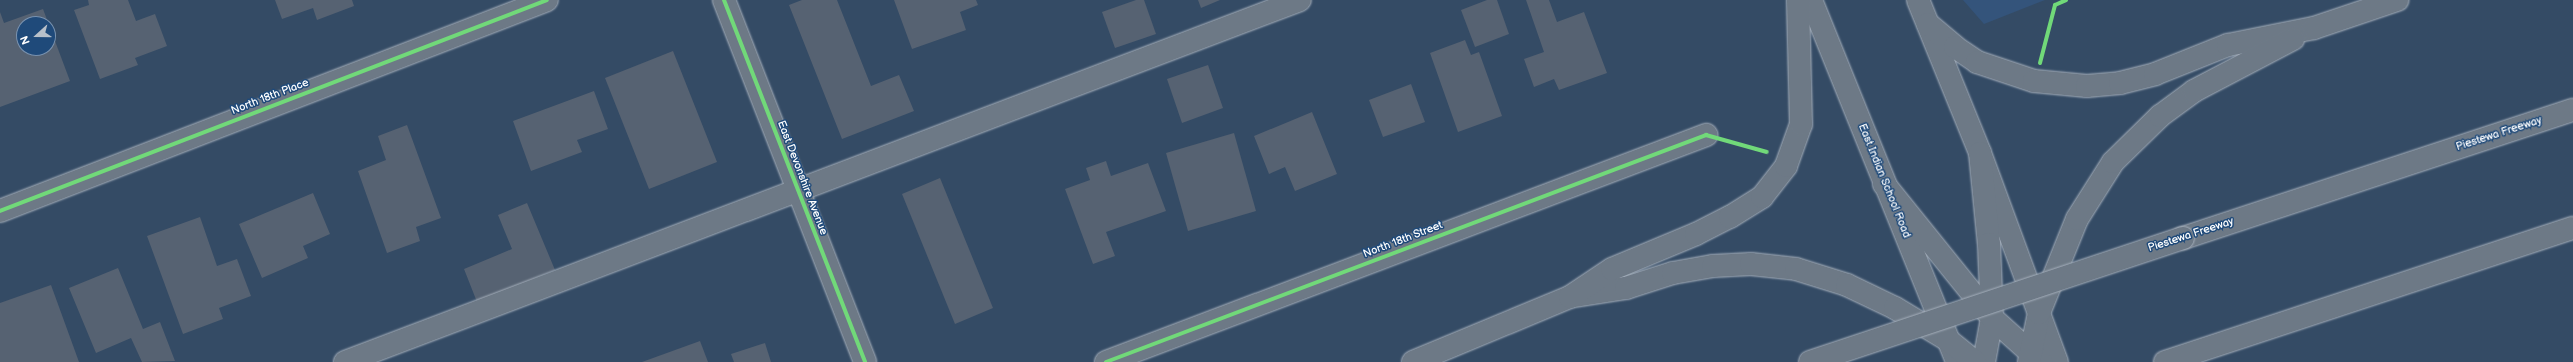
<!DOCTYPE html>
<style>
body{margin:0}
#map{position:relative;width:2573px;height:362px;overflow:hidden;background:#344b65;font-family:"Balsamiq Sans",sans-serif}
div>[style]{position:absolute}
.built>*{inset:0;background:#34547b}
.building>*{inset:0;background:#566272}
.roads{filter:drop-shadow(0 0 1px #a4aeba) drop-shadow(0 0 1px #a4aeba)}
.minor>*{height:22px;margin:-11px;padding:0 11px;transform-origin:11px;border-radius:11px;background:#6d7986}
.major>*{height:22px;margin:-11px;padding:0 11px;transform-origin:11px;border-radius:11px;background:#6d7986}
.highway>*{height:22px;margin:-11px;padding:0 11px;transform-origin:11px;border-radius:11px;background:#6d7986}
.bridges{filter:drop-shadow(0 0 1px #a4aeba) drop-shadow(0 0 1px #a4aeba)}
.highway-bridge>*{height:22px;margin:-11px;padding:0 11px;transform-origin:11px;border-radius:11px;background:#6d7986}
.cycleway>*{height:4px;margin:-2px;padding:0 2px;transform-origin:2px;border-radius:2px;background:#71d979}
span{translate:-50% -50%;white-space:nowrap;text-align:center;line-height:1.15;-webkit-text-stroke:3px #1f4a7a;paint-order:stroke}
.street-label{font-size:11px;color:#fff}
.north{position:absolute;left:16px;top:16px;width:40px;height:40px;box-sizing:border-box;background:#1f4a7a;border:1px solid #7992af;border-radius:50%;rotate:249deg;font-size:11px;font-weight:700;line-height:16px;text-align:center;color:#fff}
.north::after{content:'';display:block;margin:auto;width:14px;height:18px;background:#b8c0c9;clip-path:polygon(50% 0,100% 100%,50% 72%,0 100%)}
</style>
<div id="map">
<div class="built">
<i style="clip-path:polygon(1963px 0,2045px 0,1984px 24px)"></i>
</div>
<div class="building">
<i style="clip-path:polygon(88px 0,128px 0,136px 21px,155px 14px,167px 46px,135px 58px,138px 65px,100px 79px,74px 10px,89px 5px)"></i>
<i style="clip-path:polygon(275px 0,352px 0,354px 6px,317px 20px,313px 8px,282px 19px)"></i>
<i style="clip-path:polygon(802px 0,837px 0,871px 86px,899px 75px,914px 111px,842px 139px,789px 5px)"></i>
<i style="clip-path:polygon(894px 0,976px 0,978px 5px,960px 12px,966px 30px,912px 49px)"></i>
<i style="clip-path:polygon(1136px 0,1144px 0,1156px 34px,1115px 48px,1102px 12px)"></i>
<i style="clip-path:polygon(1198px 0,1220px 0,1201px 8px)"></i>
<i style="clip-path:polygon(1487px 0,1497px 0,1509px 34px,1475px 47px,1461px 10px)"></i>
<i style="clip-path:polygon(1526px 0,1549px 0,1557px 22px,1584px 12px,1607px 73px,1559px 90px,1554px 79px,1534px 87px,1524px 59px,1544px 52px)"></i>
<i style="clip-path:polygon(evenodd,43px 9px,70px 81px,0 107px,0 12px,4px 23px,43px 9px,24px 24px,48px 24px,48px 48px,24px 48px,24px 24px)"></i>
<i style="clip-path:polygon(1465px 40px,1471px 55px,1479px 52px,1502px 116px,1458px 132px,1430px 53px)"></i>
<i style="clip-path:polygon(673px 51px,717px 162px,649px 189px,605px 78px)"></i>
<i style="clip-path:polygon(1208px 65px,1223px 108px,1182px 123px,1167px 79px)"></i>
<i style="clip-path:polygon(1411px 84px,1425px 122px,1383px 137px,1369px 100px)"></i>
<i style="clip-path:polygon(594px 91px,608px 129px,577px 140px,582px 152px,531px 171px,513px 121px)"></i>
<i style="clip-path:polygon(1312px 112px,1337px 174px,1295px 191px,1285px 167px,1269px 174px,1254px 136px)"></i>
<i style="clip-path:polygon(407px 125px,441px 218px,416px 227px,420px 241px,387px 253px,358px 171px,386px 160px,378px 136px)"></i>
<i style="clip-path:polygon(1234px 133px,1256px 211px,1188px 231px,1166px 153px)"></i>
<i style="clip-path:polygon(1106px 161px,1111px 176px,1148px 163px,1166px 211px,1106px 232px,1115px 256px,1093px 264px,1065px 189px,1090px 180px,1086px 168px)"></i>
<i style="clip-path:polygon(940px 178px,993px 308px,955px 324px,902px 194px)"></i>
<i style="clip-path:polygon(313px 193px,330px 234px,303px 246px,308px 258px,262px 278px,239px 224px)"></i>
<i style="clip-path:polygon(527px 203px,555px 270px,477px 302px,464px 269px,512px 249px,498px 215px)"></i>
<i style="clip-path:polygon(200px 217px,217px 266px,237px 259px,251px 296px,219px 308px,223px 319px,183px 334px,147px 236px)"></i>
<i style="clip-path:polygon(118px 268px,143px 329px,160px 322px,175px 361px,142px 362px,131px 338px,96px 353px,69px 288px)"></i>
<i style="clip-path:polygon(51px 285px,79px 362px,0 362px,0 303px)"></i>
<i style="clip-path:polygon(700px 341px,708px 362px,642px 362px)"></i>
<i style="clip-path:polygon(765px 343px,771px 362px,734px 362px,731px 354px)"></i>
</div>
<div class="roads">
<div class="minor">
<i style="left:724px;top:0;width:388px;rotate:68.7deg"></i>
<i style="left:0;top:211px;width:586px;rotate:-21.09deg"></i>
<i style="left:345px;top:362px;width:1021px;rotate:-20.76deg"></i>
<i style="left:1106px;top:362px;width:642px;rotate:-20.72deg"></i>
</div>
<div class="major">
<i style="left:1811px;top:0;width:390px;rotate:68deg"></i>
<i style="left:1918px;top:0;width:165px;rotate:67.9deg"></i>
<i style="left:1980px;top:153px;width:223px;rotate:69.8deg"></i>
</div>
<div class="highway">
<i style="left:1928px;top:24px;width:35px;rotate:40deg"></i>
<i style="left:1955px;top:47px;width:27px;rotate:34deg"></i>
<i style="left:1977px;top:62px;width:60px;rotate:18.4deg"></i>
<i style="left:2034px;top:81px;width:53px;rotate:5.4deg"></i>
<i style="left:2087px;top:86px;width:33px;rotate:-5deg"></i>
<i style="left:2120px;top:83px;width:36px;rotate:-14deg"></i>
<i style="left:2155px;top:74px;width:79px;rotate:-21.7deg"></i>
<i style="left:2228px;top:45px;width:88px;rotate:-11.2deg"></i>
<i style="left:2314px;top:28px;width:88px;rotate:-18.6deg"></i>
<i style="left:1980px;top:153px;width:91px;rotate:84.4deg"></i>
<i style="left:1989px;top:244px;width:74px;rotate:87.7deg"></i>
<i style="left:1992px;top:318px;width:45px;rotate:100.3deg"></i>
<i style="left:1884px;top:184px;width:172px;rotate:51.1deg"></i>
<i style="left:1992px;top:318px;width:66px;rotate:41.9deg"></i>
<i style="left:2183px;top:238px;width:410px;rotate:-18.2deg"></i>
<i style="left:1575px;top:296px;width:52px;rotate:-8.9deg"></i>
<i style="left:1626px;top:288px;width:49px;rotate:-17.7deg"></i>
<i style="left:1673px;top:273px;width:41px;rotate:-9.9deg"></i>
<i style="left:1713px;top:266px;width:38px;rotate:-3deg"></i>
<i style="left:1751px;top:264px;width:45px;rotate:6.3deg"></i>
<i style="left:1796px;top:269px;width:53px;rotate:17.4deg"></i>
<i style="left:1847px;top:285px;width:53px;rotate:25.6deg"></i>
<i style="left:1895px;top:308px;width:62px;rotate:31.1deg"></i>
<i style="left:1948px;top:340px;width:35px;rotate:39deg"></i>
<i style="left:1413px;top:362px;width:170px;rotate:-22.5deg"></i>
<i style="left:1570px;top:297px;width:50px;rotate:-33.7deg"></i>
<i style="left:1612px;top:269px;width:91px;rotate:-22.6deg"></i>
<i style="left:1696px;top:234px;width:38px;rotate:-27deg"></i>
<i style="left:1730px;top:217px;width:38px;rotate:-32deg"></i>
<i style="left:1762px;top:197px;width:39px;rotate:-52deg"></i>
<i style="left:1786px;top:166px;width:45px;rotate:-70.3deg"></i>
<i style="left:1801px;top:124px;width:124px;rotate:-91.4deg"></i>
<i style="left:2029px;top:362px;width:50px;rotate:-78.5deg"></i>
<i style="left:2039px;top:313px;width:101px;rotate:-68deg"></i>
<i style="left:2077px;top:219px;width:67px;rotate:-57.7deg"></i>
<i style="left:2113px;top:162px;width:66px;rotate:-44.4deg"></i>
<i style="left:2160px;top:116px;width:42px;rotate:-36.3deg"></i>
<i style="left:2194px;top:91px;width:112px;rotate:-27.7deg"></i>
<i style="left:2165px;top:362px;width:429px;rotate:-18.2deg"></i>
</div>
</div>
<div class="bridges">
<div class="highway-bridge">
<i style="left:1810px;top:362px;width:393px;rotate:-18.4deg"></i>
</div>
</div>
<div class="cycleway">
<i style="left:724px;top:0;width:388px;rotate:68.7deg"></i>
<i style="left:2040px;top:63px;width:60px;rotate:-75.5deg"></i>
<i style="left:2055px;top:5px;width:12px;rotate:-24deg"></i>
<i style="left:0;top:211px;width:586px;rotate:-21.09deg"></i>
<i style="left:1106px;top:362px;width:642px;rotate:-20.72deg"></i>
<i style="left:1706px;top:135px;width:63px;rotate:15.6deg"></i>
</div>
<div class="street-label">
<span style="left:270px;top:97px;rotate:-21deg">North 18th Place</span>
<span style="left:2499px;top:134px;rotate:-18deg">Piestewa Freeway</span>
<span style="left:802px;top:178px;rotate:69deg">East Devonshire Avenue</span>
<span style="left:1884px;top:181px;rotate:68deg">East Indian School Road</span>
<span style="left:2191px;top:235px;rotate:-18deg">Piestewa Freeway</span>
<span style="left:1403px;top:240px;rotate:-21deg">North 18th Street</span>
</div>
<div class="north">N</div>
</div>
